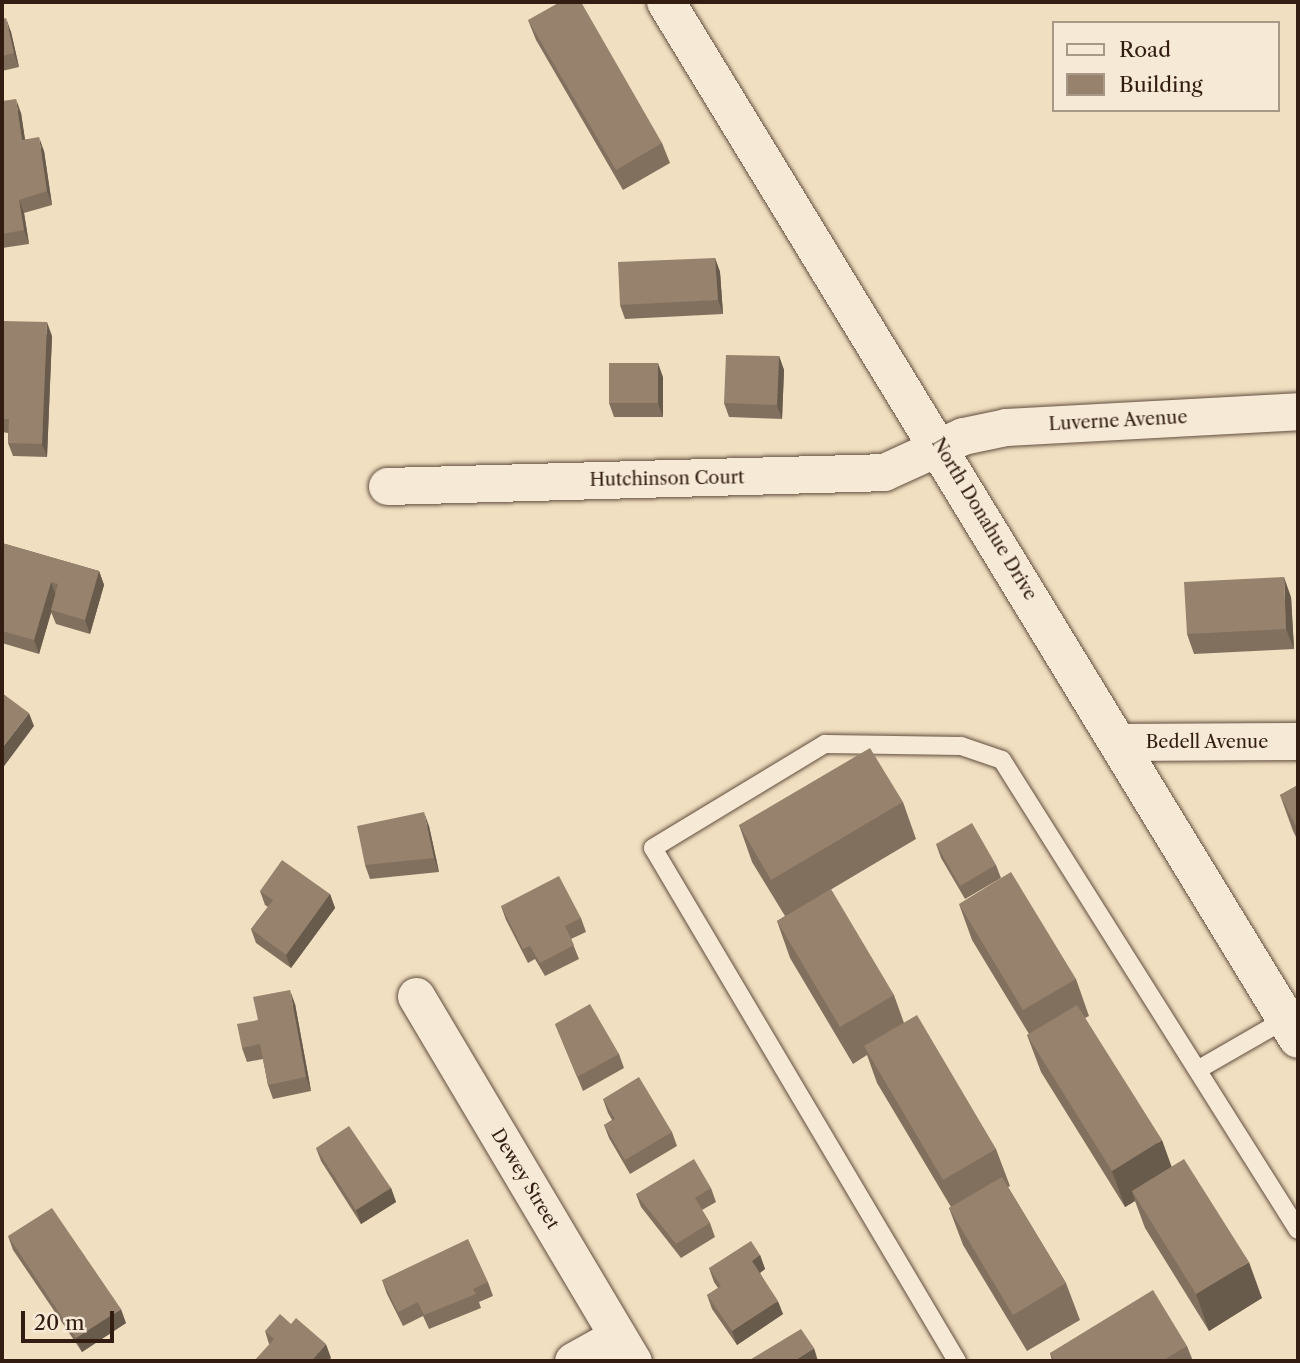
<!DOCTYPE html>
<style>
body{margin:0}
#map{position:relative;width:1300px;height:1363px;overflow:hidden;background:#f1dfc1;font-family:"Libre Caslon Text",serif}
div>[style]{position:absolute}
.roads{filter:drop-shadow(0 0 2px #624e3e) drop-shadow(0 0 2px #624e3e)}
.lane>*{height:18px;margin:-9px;padding:0 9px;transform-origin:9px;border-radius:9px;background:#f6ead7}
.street>*{height:37px;margin:-18.5px;padding:0 18.5px;transform-origin:18.5px;border-radius:18.5px;background:#f6ead7}
.secondary>*{height:38px;margin:-19px;padding:0 19px;transform-origin:19px;border-radius:19px;background:#f6ead7}
.wall>*{inset:0;background:#81705e}
.shaded-wall>*{inset:0;background:#695b4c}
.building>*{inset:0;background:#96826d}
span{translate:-50% -50%;white-space:nowrap;text-align:center;line-height:1.15;-webkit-text-stroke:6px #f6ead7;paint-order:stroke}
.street-label{font-size:18px;color:#331d12}
.frame{position:absolute;inset:0;border:4px solid #331d12;pointer-events:none}
.legend{position:absolute;left:1052px;top:21px;width:228px;height:91px;box-sizing:border-box;background:#f6ead7;border:2px solid #a89888;margin:0;padding:9px 12px;list-style:none;font-size:21px;color:#331d12}
.legend li{display:flex;align-items:center;gap:14px;height:35px}
.legend b{width:35px;border:2px solid #a89888}
.scale{position:absolute;left:21px;top:1311px;width:93px;height:32px;box-sizing:border-box;border:4px solid #331d12;border-top:0;padding-left:9px;font-size:21px;line-height:24px;white-space:nowrap;color:#331d12;-webkit-text-stroke:5px #f6ead7;paint-order:stroke}
</style>
<div id="map">
<div class="roads">
<div class="lane">
<i style="left:1199px;top:1069px;width:100px;rotate:-29.9deg"></i>
<i style="left:957px;top:1361px;width:596px;rotate:-120.65deg"></i>
<i style="left:653px;top:848px;width:201px;rotate:-31.2deg"></i>
<i style="left:825px;top:744px;width:136px;rotate:0.8deg"></i>
<i style="left:961px;top:746px;width:43px;rotate:18.9deg"></i>
<i style="left:1002px;top:760px;width:555px;rotate:57.8deg"></i>
</div>
<div class="street">
<i style="left:387px;top:486px;width:497px;rotate:-1.6deg"></i>
<i style="left:884px;top:472px;width:87px;rotate:-24.5deg"></i>
<i style="left:963px;top:436px;width:44px;rotate:-11.8deg"></i>
<i style="left:1006px;top:427px;width:292px;rotate:-3.1deg"></i>
<i style="left:1117px;top:742px;width:181px;rotate:-0.3deg"></i>
<i style="left:416px;top:996px;width:425px;rotate:59.3deg"></i>
<i style="left:573px;top:1361px;width:51px;rotate:-29.1deg"></i>
</div>
<div class="secondary">
<i style="left:666px;top:2px;width:1214px;rotate:58.64deg"></i>
</div>
</div>
<div class="wall">
<i style="clip-path:polygon(2px 19px,11px 32px,19px 67px,2px 71px)"></i>
<i style="clip-path:polygon(528px 20px,662px 143px,670px 163px,623px 190px,536px 40px)"></i>
<i style="clip-path:polygon(2px 101px,21px 113px,25px 139px,44px 151px,52px 205px,24px 213px,29px 244px,2px 248px)"></i>
<i style="clip-path:polygon(715px 258px,720px 272px,723px 314px,625px 319px,620px 305px)"></i>
<i style="clip-path:polygon(2px 321px,52px 336px,47px 457px,13px 456px,8px 443px,8px 433px,2px 432px)"></i>
<i style="clip-path:polygon(779px 356px,784px 370px,782px 419px,729px 417px,724px 403px)"></i>
<i style="clip-path:polygon(663px 377px,663px 417px,614px 417px,609px 403px)"></i>
<i style="clip-path:polygon(2px 543px,99px 571px,104px 585px,90px 634px,56px 624px,51px 612px,39px 654px,2px 643px)"></i>
<i style="clip-path:polygon(1291px 597px,1294px 649px,1194px 654px,1187px 634px)"></i>
<i style="clip-path:polygon(1298px 785px,1298px 841px,1293px 831px,1280px 795px)"></i>
<i style="clip-path:polygon(903px 802px,916px 839px,820px 896px,894px 995px,904px 1023px,996px 1149px,1010px 1186px,1008px 1187px,1066px 1283px,1080px 1320px,1027px 1351px,963px 1245px,949px 1208px,951px 1207px,877px 1083px,867px 1055px,853px 1064px,790px 958px,777px 921px,785px 916px,752px 862px,739px 825px)"></i>
<i style="clip-path:polygon(429px 826px,439px 872px,370px 879px,365px 865px)"></i>
<i style="clip-path:polygon(936px 844px,996px 865px,1001px 878px,965px 899px,941px 858px)"></i>
<i style="clip-path:polygon(260px 891px,330px 894px,335px 908px,291px 968px,256px 943px,251px 929px,268px 907px,265px 905px)"></i>
<i style="clip-path:polygon(959px 904px,1076px 979px,1089px 1016px,1085px 1018px,1171px 1167px,1262px 1298px,1209px 1331px,1145px 1228px,1135px 1201px,1125px 1207px,1041px 1072px,1027px 1035px,1029px 1034px,972px 940px)"></i>
<i style="clip-path:polygon(501px 906px,581px 918px,586px 932px,571px 939px,579px 959px,545px 976px,535px 959px,528px 963px,506px 920px)"></i>
<i style="clip-path:polygon(295px 1004px,311px 1091px,273px 1099px,268px 1085px,263px 1059px,247px 1062px,242px 1048px)"></i>
<i style="clip-path:polygon(555px 1024px,619px 1054px,624px 1068px,583px 1091px)"></i>
<i style="clip-path:polygon(603px 1099px,672px 1132px,677px 1146px,630px 1174px,609px 1138px,604px 1125px,612px 1120px,608px 1113px)"></i>
<i style="clip-path:polygon(316px 1148px,391px 1188px,396px 1202px,361px 1224px,321px 1161px)"></i>
<i style="clip-path:polygon(711px 1188px,716px 1202px,702px 1210px,710px 1223px,715px 1237px,681px 1258px,641px 1207px,636px 1194px)"></i>
<i style="clip-path:polygon(8px 1236px,126px 1323px,82px 1352px,13px 1250px)"></i>
<i style="clip-path:polygon(760px 1255px,765px 1269px,760px 1273px,783px 1314px,737px 1345px,712px 1309px,707px 1295px,718px 1288px,714px 1282px,709px 1268px)"></i>
<i style="clip-path:polygon(382px 1280px,488px 1282px,493px 1296px,479px 1302px,481px 1308px,429px 1329px,423px 1316px,403px 1326px,387px 1294px)"></i>
<i style="clip-path:polygon(265px 1331px,331px 1358px,269px 1344px)"></i>
<i style="clip-path:polygon(1187px 1346px,1193px 1361px,1052px 1361px,1050px 1353px)"></i>
</div>
<div class="shaded-wall">
<i style="clip-path:polygon(6px 18px,11px 32px,19px 67px,14px 53px)"></i>
<i style="clip-path:polygon(16px 99px,21px 113px,27px 154px,22px 140px)"></i>
<i style="clip-path:polygon(39px 137px,44px 151px,52px 205px,47px 191px)"></i>
<i style="clip-path:polygon(19px 200px,24px 213px,29px 244px,24px 230px)"></i>
<i style="clip-path:polygon(715px 258px,720px 272px,723px 314px,718px 300px)"></i>
<i style="clip-path:polygon(47px 322px,52px 336px,47px 457px,42px 444px)"></i>
<i style="clip-path:polygon(779px 356px,784px 370px,782px 419px,777px 405px)"></i>
<i style="clip-path:polygon(658px 363px,663px 377px,663px 417px,658px 403px)"></i>
<i style="clip-path:polygon(99px 571px,104px 585px,90px 634px,85px 620px)"></i>
<i style="clip-path:polygon(1284px 577px,1291px 597px,1294px 649px,1286px 629px)"></i>
<i style="clip-path:polygon(51px 582px,56px 596px,39px 654px,34px 640px)"></i>
<i style="clip-path:polygon(29px 713px,34px 726px,2px 769px,2px 748px)"></i>
<i style="clip-path:polygon(424px 812px,429px 826px,439px 872px,434px 858px)"></i>
<i style="clip-path:polygon(330px 894px,335px 908px,291px 968px,286px 955px)"></i>
<i style="clip-path:polygon(290px 990px,295px 1004px,311px 1091px,306px 1077px)"></i>
<i style="clip-path:polygon(1162px 1140px,1175px 1176px,1132px 1191px,1135px 1201px,1125px 1207px,1112px 1171px)"></i>
<i style="clip-path:polygon(391px 1188px,396px 1202px,361px 1224px,356px 1210px)"></i>
<i style="clip-path:polygon(760px 1255px,765px 1269px,757px 1275px,752px 1261px)"></i>
<i style="clip-path:polygon(1249px 1262px,1262px 1298px,1209px 1331px,1196px 1294px)"></i>
<i style="clip-path:polygon(778px 1301px,783px 1314px,737px 1345px,732px 1331px)"></i>
<i style="clip-path:polygon(121px 1309px,126px 1323px,82px 1352px,76px 1338px)"></i>
<i style="clip-path:polygon(326px 1344px,331px 1358px,328px 1361px,311px 1361px)"></i>
<i style="clip-path:polygon(814px 1348px,818px 1361px,796px 1361px,795px 1360px)"></i>
</div>
<div class="building">
<i style="clip-path:polygon(560px 2px,581px 2px,662px 143px,616px 170px,528px 20px)"></i>
<i style="clip-path:polygon(6px 18px,14px 53px,2px 56px,2px 19px)"></i>
<i style="clip-path:polygon(16px 99px,22px 140px,39px 137px,47px 191px,19px 200px,24px 230px,2px 234px,2px 101px)"></i>
<i style="clip-path:polygon(715px 258px,718px 300px,620px 305px,618px 262px)"></i>
<i style="clip-path:polygon(2px 321px,47px 322px,42px 444px,8px 443px,9px 419px,2px 419px)"></i>
<i style="clip-path:polygon(726px 355px,779px 356px,777px 405px,724px 403px)"></i>
<i style="clip-path:polygon(609px 363px,658px 363px,658px 403px,609px 403px)"></i>
<i style="clip-path:polygon(2px 543px,99px 571px,85px 620px,51px 610px,58px 584px,51px 582px,34px 640px,2px 631px)"></i>
<i style="clip-path:polygon(1284px 577px,1286px 629px,1187px 634px,1184px 582px)"></i>
<i style="clip-path:polygon(2px 693px,29px 713px,2px 748px)"></i>
<i style="clip-path:polygon(870px 748px,903px 802px,771px 880px,739px 825px)"></i>
<i style="clip-path:polygon(1298px 785px,1298px 830px,1280px 795px)"></i>
<i style="clip-path:polygon(424px 812px,434px 858px,365px 865px,357px 826px)"></i>
<i style="clip-path:polygon(972px 823px,996px 865px,960px 886px,936px 844px)"></i>
<i style="clip-path:polygon(282px 860px,330px 894px,286px 955px,251px 929px,273px 900px,260px 891px)"></i>
<i style="clip-path:polygon(1011px 872px,1076px 979px,1023px 1010px,959px 904px)"></i>
<i style="clip-path:polygon(559px 876px,581px 918px,565px 926px,574px 945px,540px 963px,530px 946px,523px 949px,501px 906px)"></i>
<i style="clip-path:polygon(831px 889px,894px 995px,840px 1027px,777px 921px)"></i>
<i style="clip-path:polygon(290px 990px,306px 1077px,268px 1085px,260px 1044px,242px 1048px,237px 1024px,258px 1020px,253px 997px)"></i>
<i style="clip-path:polygon(590px 1004px,619px 1054px,577px 1077px,555px 1024px)"></i>
<i style="clip-path:polygon(1077px 1005px,1162px 1140px,1112px 1171px,1027px 1035px)"></i>
<i style="clip-path:polygon(917px 1015px,996px 1149px,943px 1180px,864px 1046px)"></i>
<i style="clip-path:polygon(639px 1077px,672px 1132px,625px 1160px,604px 1125px,615px 1119px,603px 1099px)"></i>
<i style="clip-path:polygon(349px 1126px,391px 1188px,356px 1210px,316px 1148px)"></i>
<i style="clip-path:polygon(694px 1159px,711px 1188px,695px 1198px,710px 1223px,676px 1244px,636px 1194px)"></i>
<i style="clip-path:polygon(1184px 1159px,1249px 1262px,1196px 1294px,1132px 1191px)"></i>
<i style="clip-path:polygon(1002px 1177px,1066px 1283px,1013px 1315px,949px 1208px)"></i>
<i style="clip-path:polygon(52px 1208px,121px 1309px,76px 1338px,8px 1236px)"></i>
<i style="clip-path:polygon(468px 1239px,488px 1282px,473px 1289px,476px 1294px,424px 1315px,418px 1302px,398px 1312px,382px 1280px)"></i>
<i style="clip-path:polygon(751px 1241px,760px 1255px,752px 1261px,778px 1301px,732px 1331px,707px 1295px,721px 1286px,709px 1268px)"></i>
<i style="clip-path:polygon(1153px 1290px,1187px 1346px,1162px 1361px,1054px 1361px,1050px 1353px)"></i>
<i style="clip-path:polygon(280px 1314px,291px 1324px,296px 1318px,326px 1344px,311px 1361px,254px 1361px,274px 1339px,265px 1331px)"></i>
<i style="clip-path:polygon(801px 1329px,814px 1348px,795px 1360px,796px 1361px,748px 1361px)"></i>
</div>
<div class="street-label">
<span style="left:1118px;top:421px;rotate:-3deg">Luverne Avenue</span>
<span style="left:667px;top:479px;rotate:-1deg">Hutchinson Court</span>
<span style="left:984px;top:519px;rotate:59deg">North Donahue Drive</span>
<span style="left:1207px;top:742px">Bedell Avenue</span>
<span style="left:525px;top:1179px;rotate:59deg">Dewey Street</span>
</div>
<div class="frame"></div>
<ul class="legend">
<li><b style="height:9px;background:#f6ead7"></b>Road</li>
<li><b style="height:19px;background:#96826d"></b>Building</li>
</ul>
<div class="scale">20 m</div>
</div>
